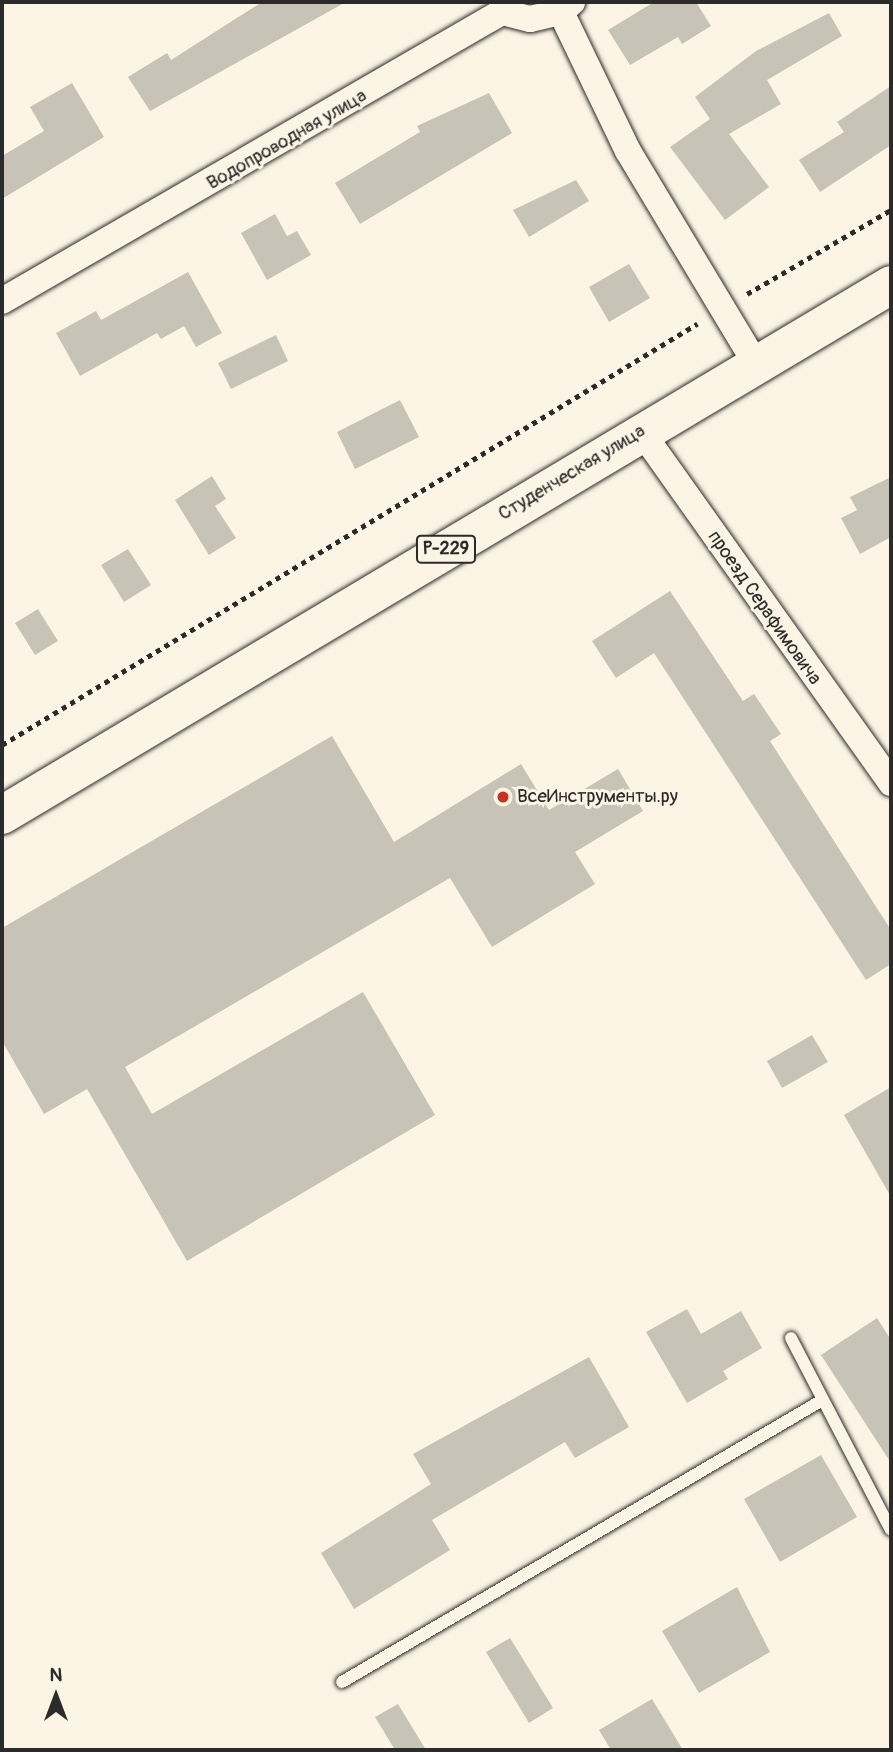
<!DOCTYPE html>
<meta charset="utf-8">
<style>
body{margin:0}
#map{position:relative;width:893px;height:1752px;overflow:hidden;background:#fcf5e5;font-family:Pangolin,sans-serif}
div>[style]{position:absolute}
.building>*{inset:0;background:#c8c3b7}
.path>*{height:4.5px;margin-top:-2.25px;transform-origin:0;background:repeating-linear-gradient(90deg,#2b2b2b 0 5px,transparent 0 10px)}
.roads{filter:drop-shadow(0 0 2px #2b2b2b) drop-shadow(0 0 2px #2b2b2b)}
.lane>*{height:12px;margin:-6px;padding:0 6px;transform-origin:6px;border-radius:6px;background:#fcf5e5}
.street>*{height:26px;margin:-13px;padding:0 13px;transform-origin:13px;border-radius:13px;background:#fcf5e5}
.primary>*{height:38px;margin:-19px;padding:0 19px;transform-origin:19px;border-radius:19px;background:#fcf5e5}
.dots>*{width:19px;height:19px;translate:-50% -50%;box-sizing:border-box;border:4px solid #fcf5e5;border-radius:50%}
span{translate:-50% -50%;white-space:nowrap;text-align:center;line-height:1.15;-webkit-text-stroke:6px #fcf5e5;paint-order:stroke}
.shield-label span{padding:2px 5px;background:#fcf5e5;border:2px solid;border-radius:5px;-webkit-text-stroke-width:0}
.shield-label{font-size:18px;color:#2b2b2b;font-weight:700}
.street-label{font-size:19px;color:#2b2b2b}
.poi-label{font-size:19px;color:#2b2b2b}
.left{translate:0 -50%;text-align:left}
.frame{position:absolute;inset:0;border:4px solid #2b2b2b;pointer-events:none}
.north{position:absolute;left:21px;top:1661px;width:70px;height:70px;-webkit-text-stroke:5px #fcf5e5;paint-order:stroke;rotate:0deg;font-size:19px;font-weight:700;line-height:28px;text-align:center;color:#2b2b2b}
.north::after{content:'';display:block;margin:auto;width:24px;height:32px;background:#2b2b2b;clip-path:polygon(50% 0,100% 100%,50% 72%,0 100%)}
</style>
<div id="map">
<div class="building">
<i style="clip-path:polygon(262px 2px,346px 2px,150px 111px,128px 77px,167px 53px,171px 60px)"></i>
<i style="clip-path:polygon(654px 2px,696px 2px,711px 26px,682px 44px,678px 37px,630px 65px,608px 30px)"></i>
<i style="clip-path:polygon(829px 13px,842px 36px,767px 80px,781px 104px,729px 134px,769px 187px,725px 220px,670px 147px,710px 119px,695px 97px,756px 51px)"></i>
<i style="clip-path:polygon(72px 83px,104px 137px,2px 199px,2px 156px,44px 131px,30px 107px)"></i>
<i style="clip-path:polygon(891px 86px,891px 145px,820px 192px,799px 160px,844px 132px,837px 122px)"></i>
<i style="clip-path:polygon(489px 93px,512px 133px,360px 224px,335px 183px,420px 132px,417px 126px)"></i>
<i style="clip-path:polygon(576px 180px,589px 201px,529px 237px,513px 210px)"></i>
<i style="clip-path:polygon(275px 214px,287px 236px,297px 231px,311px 255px,267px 280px,241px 233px)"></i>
<i style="clip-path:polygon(629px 264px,650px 298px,609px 322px,589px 287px)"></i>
<i style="clip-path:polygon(188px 272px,222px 333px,196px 347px,184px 326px,161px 339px,157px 333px,80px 376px,56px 333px,96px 311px,101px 320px)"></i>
<i style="clip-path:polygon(276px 335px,288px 361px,231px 389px,218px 363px)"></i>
<i style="clip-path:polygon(400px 400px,419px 437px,355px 469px,337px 432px)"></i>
<i style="clip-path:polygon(212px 476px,226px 499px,215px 506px,236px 538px,209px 555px,175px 500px)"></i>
<i style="clip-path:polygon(891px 477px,891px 537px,860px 554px,841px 518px,857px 510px,850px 497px)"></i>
<i style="clip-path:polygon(128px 549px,151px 585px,124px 602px,101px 565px)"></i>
<i style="clip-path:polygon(670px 591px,743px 701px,754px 694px,781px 734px,770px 741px,891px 930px,891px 964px,866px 980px,654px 653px,616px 678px,592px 641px)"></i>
<i style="clip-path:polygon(38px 609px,58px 641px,35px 655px,15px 623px)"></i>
<i style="clip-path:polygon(332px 736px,394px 842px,521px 764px,549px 810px,618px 769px,643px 811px,575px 852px,595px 884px,492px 947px,450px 878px,125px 1067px,152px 1114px,363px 992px,435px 1115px,187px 1261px,87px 1089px,44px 1114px,2px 1041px,2px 928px)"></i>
<i style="clip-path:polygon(812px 1035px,828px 1062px,782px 1088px,767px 1061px)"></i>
<i style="clip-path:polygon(891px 1087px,891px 1197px,844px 1115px)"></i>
<i style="clip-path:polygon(687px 1309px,701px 1334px,741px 1311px,762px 1348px,723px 1371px,728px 1379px,687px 1403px,646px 1332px)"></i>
<i style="clip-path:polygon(877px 1318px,891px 1340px,891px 1463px,821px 1355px)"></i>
<i style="clip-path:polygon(589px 1357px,629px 1427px,575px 1458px,565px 1442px,432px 1520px,450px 1550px,354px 1609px,321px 1553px,431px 1484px,413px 1454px)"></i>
<i style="clip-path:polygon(821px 1455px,857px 1517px,780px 1562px,744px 1499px)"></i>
<i style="clip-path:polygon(737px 1587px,770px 1652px,699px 1693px,662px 1631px)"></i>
<i style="clip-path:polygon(510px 1638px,553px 1708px,529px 1723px,486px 1652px)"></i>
<i style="clip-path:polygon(652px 1699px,683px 1750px,611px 1750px,599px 1730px)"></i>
<i style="clip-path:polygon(398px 1704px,426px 1750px,395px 1750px,375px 1717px)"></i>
</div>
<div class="path">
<i style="left:747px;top:294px;width:167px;rotate:-30.3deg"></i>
<i style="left:2px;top:745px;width:813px;rotate:-31.21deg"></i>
</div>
<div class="roads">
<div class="lane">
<i style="left:791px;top:1338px;width:216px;rotate:62.5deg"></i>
<i style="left:342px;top:1682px;width:553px;rotate:-30.41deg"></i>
</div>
<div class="street">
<i style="left:561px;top:12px;width:154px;rotate:64.3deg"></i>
<i style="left:628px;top:151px;width:249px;rotate:59deg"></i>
<i style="left:2px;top:301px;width:578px;rotate:-30.03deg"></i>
<i style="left:502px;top:12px;width:29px;rotate:14deg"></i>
<i style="left:530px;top:19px;width:32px;rotate:-13deg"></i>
<i style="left:561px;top:12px;width:15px;rotate:-42deg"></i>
<i style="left:641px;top:431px;width:432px;rotate:54.6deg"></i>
</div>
<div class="primary">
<i style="left:2px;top:815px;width:1035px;rotate:-30.8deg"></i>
</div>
</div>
<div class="dots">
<i style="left:503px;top:797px;background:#c8321e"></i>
</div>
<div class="shield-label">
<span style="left:446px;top:549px">Р-229</span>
</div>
<div class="street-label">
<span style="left:287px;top:140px;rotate:-30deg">Водопроводная улица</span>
<span style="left:572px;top:473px;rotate:-31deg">Студенческая улица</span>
<span style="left:764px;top:608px;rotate:55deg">проезд Серафимовича</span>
</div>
<div class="poi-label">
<span class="left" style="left:517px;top:797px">ВсеИнструменты.ру</span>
</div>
<div class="frame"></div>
<div class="north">N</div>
</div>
